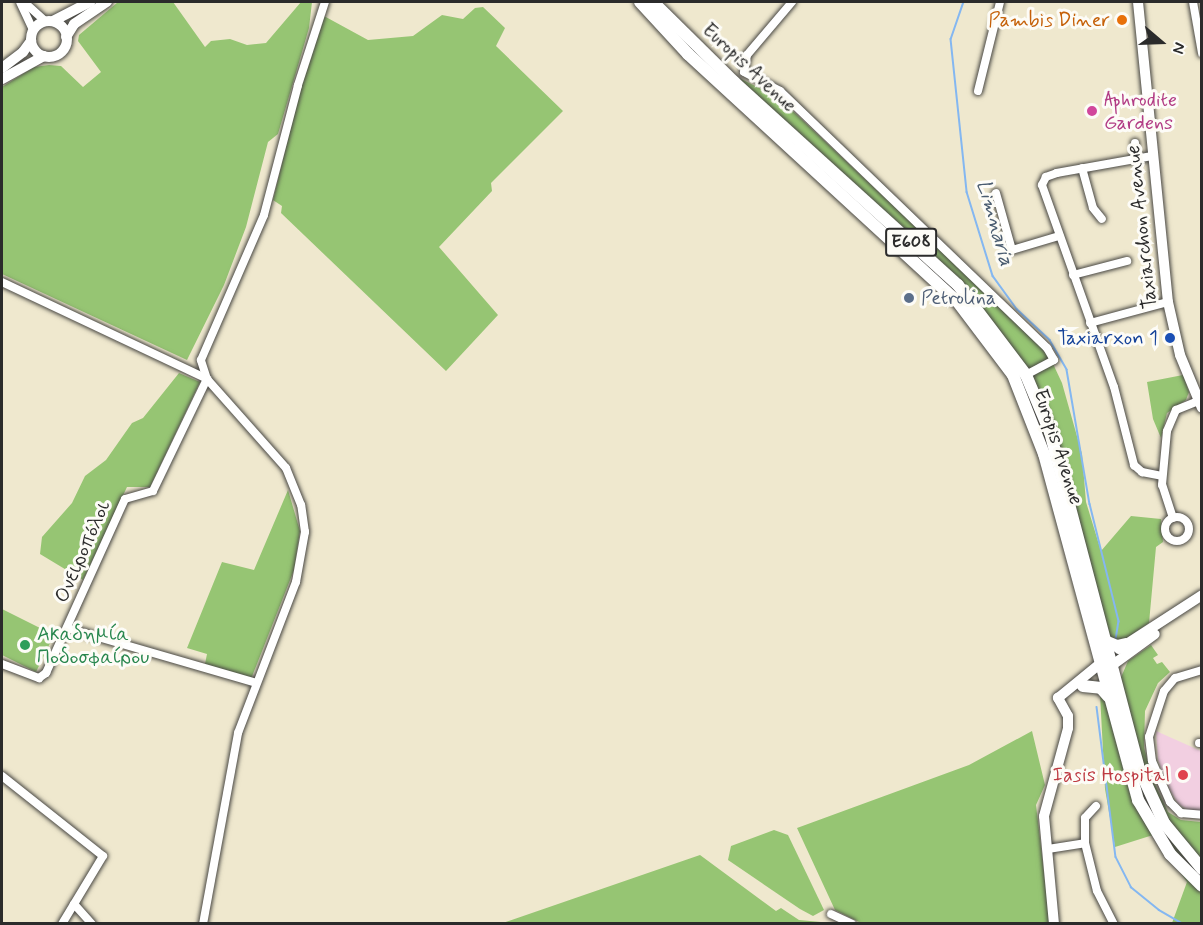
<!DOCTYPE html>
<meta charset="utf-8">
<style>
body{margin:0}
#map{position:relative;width:1203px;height:925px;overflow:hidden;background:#efe8ce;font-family:Mynerve,sans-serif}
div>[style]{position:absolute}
.built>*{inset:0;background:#f2cfe1}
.green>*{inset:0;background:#96c573}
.stream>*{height:1.5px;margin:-0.75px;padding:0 0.75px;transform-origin:0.75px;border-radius:0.75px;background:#84b7f1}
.roads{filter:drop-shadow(0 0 2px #484743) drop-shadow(0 0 2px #484743)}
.minor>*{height:8px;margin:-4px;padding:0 4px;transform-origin:4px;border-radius:4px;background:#fff}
.minor>.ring{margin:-4px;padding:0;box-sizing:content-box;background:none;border:8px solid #fff;border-radius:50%}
.major>*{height:10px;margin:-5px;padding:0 5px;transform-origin:5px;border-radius:5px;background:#fff}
.major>.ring{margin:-5px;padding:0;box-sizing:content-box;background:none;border:10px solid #fff;border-radius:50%}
.highway>*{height:12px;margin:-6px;padding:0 6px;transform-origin:6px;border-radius:6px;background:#fff}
.dots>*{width:16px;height:16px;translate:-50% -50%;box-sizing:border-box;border:3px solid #fdfcf7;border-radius:50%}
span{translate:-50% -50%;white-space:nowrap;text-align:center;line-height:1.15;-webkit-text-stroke:6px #fdfcf7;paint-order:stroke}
.shield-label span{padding:2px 4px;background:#fdfcf7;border:2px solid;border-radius:4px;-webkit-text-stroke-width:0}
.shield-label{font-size:18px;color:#2b2b2b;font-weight:700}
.food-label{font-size:20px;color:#c56008}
.right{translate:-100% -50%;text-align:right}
.street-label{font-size:20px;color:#2b2b2b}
.hotel-label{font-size:20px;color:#b23c85}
.left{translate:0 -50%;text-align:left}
.service-label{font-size:20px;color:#4e5e75}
.transit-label{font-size:20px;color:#164399}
.leisure-label{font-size:20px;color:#27864d}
.health-label{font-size:20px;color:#be3a42}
.water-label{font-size:21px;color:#4a5c70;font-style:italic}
.frame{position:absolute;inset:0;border:3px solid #2b2b2b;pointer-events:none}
.north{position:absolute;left:1131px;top:12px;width:60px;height:60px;-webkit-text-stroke:4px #fdfcf7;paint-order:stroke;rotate:109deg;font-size:16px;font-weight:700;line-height:24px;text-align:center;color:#2b2b2b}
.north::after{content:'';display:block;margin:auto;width:21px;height:27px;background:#2b2b2b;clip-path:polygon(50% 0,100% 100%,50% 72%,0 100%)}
</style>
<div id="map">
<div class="built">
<i style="clip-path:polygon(1156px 731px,1201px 751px,1201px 811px,1190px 811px,1178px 804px,1170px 790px,1158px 760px)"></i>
</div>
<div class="green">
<i style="clip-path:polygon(118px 2px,173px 2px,205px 47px,211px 41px,230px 39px,247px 45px,266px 43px,301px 2px,312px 2px,309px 28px,278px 134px,268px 142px,246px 227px,224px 285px,187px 360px,2px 274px,2px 87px,34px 67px,49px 65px,61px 66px,83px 87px,101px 72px,78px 41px,79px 35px)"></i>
<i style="clip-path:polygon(483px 7px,505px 28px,496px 46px,563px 111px,491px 183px,492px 191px,439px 247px,498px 315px,446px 371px,281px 213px,282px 206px,273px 200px,301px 86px,324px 16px,368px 40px,413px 36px,442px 15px,463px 19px,475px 8px)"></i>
<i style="clip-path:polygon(739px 78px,778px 97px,1047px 351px,1062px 383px,1082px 454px,1086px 502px,1101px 551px,1131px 516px,1161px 519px,1163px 542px,1156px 547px,1149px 623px,1118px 644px,1109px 639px,1037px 389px,974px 299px)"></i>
<i style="clip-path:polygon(179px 373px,200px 382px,150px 487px,127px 487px,83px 580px,40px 554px,42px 537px,72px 503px,85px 476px,106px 460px,132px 423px,143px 418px)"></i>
<i style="clip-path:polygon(1183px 375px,1189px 392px,1186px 400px,1167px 413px,1161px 438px,1153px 419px,1147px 382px)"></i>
<i style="clip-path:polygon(288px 490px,300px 531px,294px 570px,251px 679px,205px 664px,207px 654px,187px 648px,222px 562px,254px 570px)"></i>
<i style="clip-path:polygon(2px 609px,54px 635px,36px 672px,2px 655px)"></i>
<i style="clip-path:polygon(1151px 645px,1158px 655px,1153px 658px,1157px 664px,1162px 662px,1170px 672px,1158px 683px,1145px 711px,1144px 748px,1153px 780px,1168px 812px,1181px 820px,1201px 822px,1201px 923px,1172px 923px,1187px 882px,1153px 835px,1115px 847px,1105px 789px,1100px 694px,1119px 682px,1128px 661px)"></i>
<i style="clip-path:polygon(1032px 731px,1045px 785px,1036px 805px,1050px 923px,863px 924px,835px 910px,797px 828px,969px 765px)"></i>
<i style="clip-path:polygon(774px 830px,788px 835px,824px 910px,813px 916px,800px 909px,728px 860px,731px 846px)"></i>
<i style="clip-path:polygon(700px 855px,776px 911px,781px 908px,799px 920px,843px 924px,500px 924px)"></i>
</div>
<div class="stream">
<i style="left:964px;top:2px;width:39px;rotate:109deg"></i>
<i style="left:951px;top:39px;width:154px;rotate:84deg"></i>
<i style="left:967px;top:192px;width:88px;rotate:72.8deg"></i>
<i style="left:993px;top:276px;width:41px;rotate:54deg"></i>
<i style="left:1017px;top:309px;width:45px;rotate:43.2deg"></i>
<i style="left:1050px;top:340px;width:34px;rotate:60deg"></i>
<i style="left:1067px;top:370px;width:136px;rotate:80.3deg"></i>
<i style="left:1090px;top:504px;width:121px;rotate:76.1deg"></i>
<i style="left:1119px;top:621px;width:18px;rotate:99deg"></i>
<i style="left:1097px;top:707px;width:151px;rotate:82.8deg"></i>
<i style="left:1116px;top:857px;width:34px;rotate:63deg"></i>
<i style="left:1131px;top:887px;width:36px;rotate:39deg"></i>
<i style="left:1159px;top:910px;width:28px;rotate:30deg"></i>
</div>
<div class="roads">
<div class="minor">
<i style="left:20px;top:2px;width:31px;rotate:65deg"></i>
<i style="left:24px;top:2px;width:28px;rotate:42deg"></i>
<i style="left:792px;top:2px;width:70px;rotate:130.3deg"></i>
<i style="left:747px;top:55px;width:17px;rotate:100deg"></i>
<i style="left:744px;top:72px;width:41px;rotate:27.8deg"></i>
<i style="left:780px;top:91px;width:371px;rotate:43.9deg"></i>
<i style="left:1047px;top:348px;width:14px;rotate:60deg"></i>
<i style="left:1054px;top:360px;width:32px;rotate:152deg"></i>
<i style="left:1193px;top:2px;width:52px;rotate:80deg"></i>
<i style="left:978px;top:91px;width:92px;rotate:-76.1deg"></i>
<i style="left:1152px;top:156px;width:97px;rotate:169.9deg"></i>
<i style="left:1057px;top:173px;width:12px;rotate:160deg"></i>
<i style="left:1046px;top:177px;width:9px;rotate:117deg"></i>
<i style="left:1042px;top:185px;width:214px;rotate:70.4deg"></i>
<i style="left:1114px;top:387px;width:81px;rotate:75.6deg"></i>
<i style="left:1134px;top:465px;width:11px;rotate:41deg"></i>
<i style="left:1142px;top:472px;width:20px;rotate:11deg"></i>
<i style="left:1135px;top:159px;width:16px;rotate:-90deg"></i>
<i style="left:1082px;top:168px;width:41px;rotate:74.6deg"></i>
<i style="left:1093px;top:208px;width:14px;rotate:51deg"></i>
<i style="left:996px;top:193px;width:59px;rotate:74.3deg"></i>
<i style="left:1012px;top:250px;width:49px;rotate:-16.6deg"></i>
<i style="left:1073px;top:275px;width:56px;rotate:-14.5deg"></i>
<i style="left:2px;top:282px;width:227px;rotate:25.3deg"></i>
<i style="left:1090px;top:323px;width:81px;rotate:-15.1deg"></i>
<i class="ring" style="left:1165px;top:517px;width:16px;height:16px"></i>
<i style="left:1173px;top:518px;width:35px;rotate:-108deg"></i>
<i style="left:1162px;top:485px;width:54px;rotate:-84.7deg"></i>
<i style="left:1167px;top:431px;width:23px;rotate:-67deg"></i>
<i style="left:1176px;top:410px;width:24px;rotate:-22deg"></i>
<i style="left:67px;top:628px;width:197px;rotate:16.2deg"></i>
<i style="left:2px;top:664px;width:40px;rotate:21deg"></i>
<i style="left:39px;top:678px;width:9px;rotate:-36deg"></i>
<i style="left:46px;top:673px;width:191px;rotate:-65.6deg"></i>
<i style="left:125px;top:499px;width:29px;rotate:-16deg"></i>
<i style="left:153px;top:491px;width:124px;rotate:-64.3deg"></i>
<i style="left:1202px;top:670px;width:28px;rotate:163deg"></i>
<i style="left:1175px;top:678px;width:17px;rotate:130deg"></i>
<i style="left:1164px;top:691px;width:48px;rotate:108.1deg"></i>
<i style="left:1149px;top:737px;width:24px;rotate:83deg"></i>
<i style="left:1152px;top:761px;width:45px;rotate:66.3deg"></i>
<i style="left:1170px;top:802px;width:16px;rotate:45deg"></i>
<i style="left:1181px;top:813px;width:21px;rotate:5deg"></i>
<i style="left:1199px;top:743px;width:3px"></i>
<i style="left:2px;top:776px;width:129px;rotate:38.4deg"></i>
<i style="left:103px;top:856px;width:79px;rotate:121.1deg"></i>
<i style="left:1096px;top:806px;width:16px;rotate:133deg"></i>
<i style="left:1085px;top:818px;width:25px;rotate:90deg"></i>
<i style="left:1085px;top:843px;width:49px;rotate:76deg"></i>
<i style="left:1097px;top:891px;width:37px;rotate:63deg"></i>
<i style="left:1048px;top:849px;width:37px;rotate:-9deg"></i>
<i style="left:74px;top:904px;width:27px;rotate:48deg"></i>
<i style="left:831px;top:914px;width:23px;rotate:25deg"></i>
<i style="left:203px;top:924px;width:194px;rotate:-79.6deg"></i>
<i style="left:238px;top:733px;width:162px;rotate:-69deg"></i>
<i style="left:296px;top:582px;width:51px;rotate:-79.8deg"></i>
<i style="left:305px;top:532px;width:27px;rotate:-98deg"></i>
<i style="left:301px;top:505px;width:40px;rotate:-112deg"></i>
<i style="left:286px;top:468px;width:119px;rotate:-131.6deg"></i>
<i style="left:207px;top:379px;width:20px;rotate:-108deg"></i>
<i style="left:201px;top:360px;width:158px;rotate:-66.5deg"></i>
<i style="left:264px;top:215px;width:134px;rotate:-75.3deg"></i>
<i style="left:298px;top:85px;width:87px;rotate:-72deg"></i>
</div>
<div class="major">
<i style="left:1138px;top:2px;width:301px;rotate:84.3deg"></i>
<i style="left:1168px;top:302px;width:54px;rotate:77.2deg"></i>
<i style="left:1180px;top:355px;width:57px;rotate:67.5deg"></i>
<i style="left:53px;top:21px;width:42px;rotate:-27.2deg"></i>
<i class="ring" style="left:31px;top:21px;width:26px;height:26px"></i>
<i style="left:66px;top:37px;width:15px;rotate:-58deg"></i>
<i style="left:74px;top:24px;width:40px;rotate:-34deg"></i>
<i style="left:2px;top:68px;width:26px;rotate:-37deg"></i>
<i style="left:23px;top:52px;width:14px;rotate:-54deg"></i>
<i style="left:2px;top:79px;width:48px;rotate:-28.7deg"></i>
<i style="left:1119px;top:649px;width:99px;rotate:-33deg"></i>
<i style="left:1107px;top:669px;width:59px;rotate:-36.1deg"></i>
<i style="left:1058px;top:698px;width:63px;rotate:-39.2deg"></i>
<i style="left:1054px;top:924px;width:108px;rotate:-95.3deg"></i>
<i style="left:1044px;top:816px;width:91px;rotate:-74.7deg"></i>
<i style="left:1068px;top:728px;width:12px;rotate:-90deg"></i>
<i style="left:1068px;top:716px;width:21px;rotate:-119deg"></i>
</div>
<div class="highway">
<i style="left:640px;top:2px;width:71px;rotate:47.3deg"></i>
<i style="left:688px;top:54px;width:365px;rotate:42.6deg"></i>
<i style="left:957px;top:301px;width:93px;rotate:52.9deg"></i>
<i style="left:1013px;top:375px;width:85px;rotate:68.6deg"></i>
<i style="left:1044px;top:454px;width:359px;rotate:74.8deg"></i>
<i style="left:1138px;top:800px;width:63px;rotate:59.3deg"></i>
<i style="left:1170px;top:854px;width:45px;rotate:45deg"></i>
<i style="left:653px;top:2px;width:114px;rotate:44.6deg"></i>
<i style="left:734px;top:82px;width:302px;rotate:42.2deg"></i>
<i style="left:958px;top:285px;width:113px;rotate:52.9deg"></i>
<i style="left:1026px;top:375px;width:62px;rotate:67.2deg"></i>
<i style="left:1050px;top:432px;width:345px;rotate:75.2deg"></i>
<i style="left:1138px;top:766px;width:63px;rotate:65.5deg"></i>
<i style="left:1164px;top:823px;width:60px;rotate:50.4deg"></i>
<i style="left:1105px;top:641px;width:13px;rotate:23deg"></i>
<i style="left:1117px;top:646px;width:9px;rotate:-13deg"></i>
<i style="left:1083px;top:686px;width:18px;rotate:6deg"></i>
<i style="left:1101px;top:688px;width:11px;rotate:49deg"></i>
</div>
</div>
<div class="dots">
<i style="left:1122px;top:20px;background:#e8710a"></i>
<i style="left:1092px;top:111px;background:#d1479c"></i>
<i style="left:909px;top:298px;background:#5c6f8a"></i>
<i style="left:1170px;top:338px;background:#1a4fb4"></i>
<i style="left:25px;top:645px;background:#2e9e5b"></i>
<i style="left:1183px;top:775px;background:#e0444e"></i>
</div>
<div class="shield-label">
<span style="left:911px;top:242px">E608</span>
</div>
<div class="food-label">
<span class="right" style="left:1110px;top:20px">Pambis Diner</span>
</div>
<div class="street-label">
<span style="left:749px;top:68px;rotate:43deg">Europis Avenue</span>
<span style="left:1142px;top:227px;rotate:-96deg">Taxiarchon Avenue</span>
<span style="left:1058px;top:447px;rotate:72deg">Europis Avenue</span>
<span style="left:83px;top:552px;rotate:-66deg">Ονειροπόλοι</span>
</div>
<div class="hotel-label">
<span class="left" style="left:1104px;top:112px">Aphrodite<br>Gardens</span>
</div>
<div class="service-label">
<span class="left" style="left:921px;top:298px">Petrolina</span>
</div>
<div class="transit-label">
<span class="right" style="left:1158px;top:338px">Taxiarxon 1</span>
</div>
<div class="leisure-label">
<span class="left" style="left:37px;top:646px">Ακαδημία<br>Ποδοσφαίρου</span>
</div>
<div class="health-label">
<span class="right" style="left:1170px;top:775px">Iasis Hospital</span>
</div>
<div class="water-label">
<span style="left:995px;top:223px;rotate:74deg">Limnaria</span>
</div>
<div class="frame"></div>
<div class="north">N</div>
</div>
